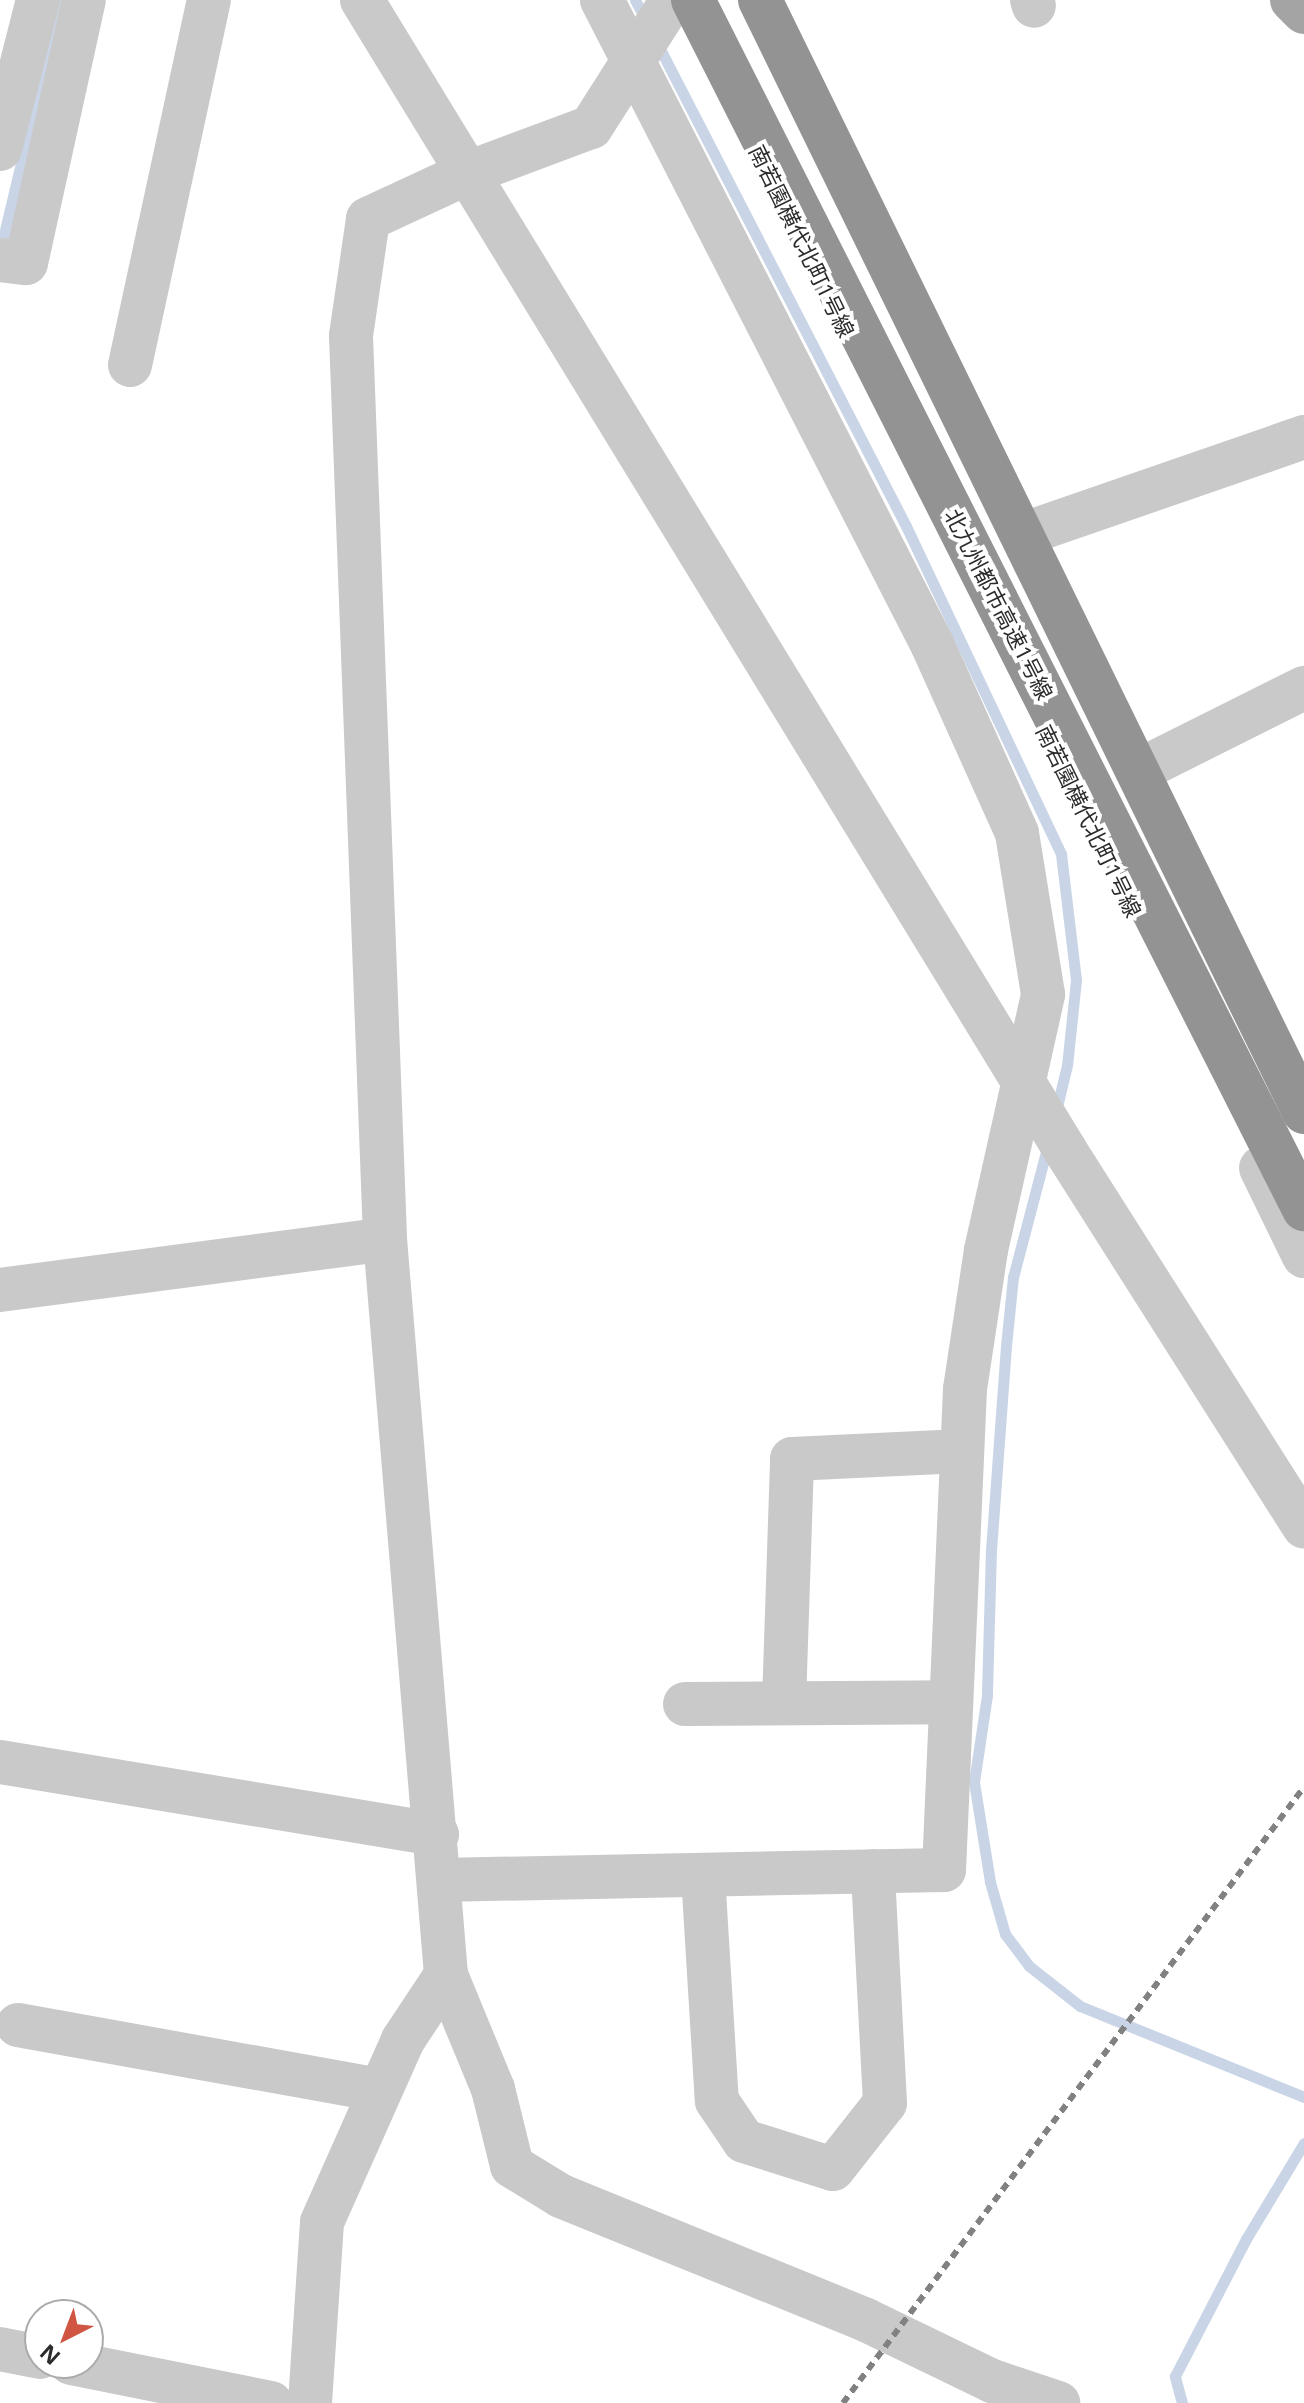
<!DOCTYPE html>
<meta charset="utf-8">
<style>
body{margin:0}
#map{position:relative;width:1304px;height:2403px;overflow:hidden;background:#fff;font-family:"Noto Sans","Noto Sans JP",sans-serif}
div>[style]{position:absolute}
.stream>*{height:11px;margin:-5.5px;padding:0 5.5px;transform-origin:5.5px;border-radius:5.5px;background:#c9d5e6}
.minor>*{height:44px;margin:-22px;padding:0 22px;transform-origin:22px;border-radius:22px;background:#c9c9c9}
.major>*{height:44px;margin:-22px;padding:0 22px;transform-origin:22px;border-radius:22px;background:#a4a4a4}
.highway>*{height:44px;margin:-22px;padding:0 22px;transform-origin:22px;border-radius:22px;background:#939393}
.rail>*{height:6px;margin-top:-3px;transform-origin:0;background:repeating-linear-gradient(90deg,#818181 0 8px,transparent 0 14px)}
span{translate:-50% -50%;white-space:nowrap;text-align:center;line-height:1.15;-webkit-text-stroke:8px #fff;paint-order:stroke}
.street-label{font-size:22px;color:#2c2c2c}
.north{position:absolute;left:24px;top:2299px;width:80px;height:80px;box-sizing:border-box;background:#fff;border:2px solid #ababab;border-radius:50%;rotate:222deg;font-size:22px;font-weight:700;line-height:32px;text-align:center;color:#2c2c2c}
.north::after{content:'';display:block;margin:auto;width:28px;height:36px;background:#d05542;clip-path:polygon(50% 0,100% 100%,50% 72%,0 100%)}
</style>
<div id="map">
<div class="stream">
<i style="left:635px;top:0;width:23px;rotate:61deg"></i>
<i style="left:657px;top:43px;width:543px;rotate:62.73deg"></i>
<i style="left:906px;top:526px;width:363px;rotate:64.7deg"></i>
<i style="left:1061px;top:854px;width:127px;rotate:83.2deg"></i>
<i style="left:1076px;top:980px;width:85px;rotate:96deg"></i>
<i style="left:1067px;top:1065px;width:47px;rotate:103.4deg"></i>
<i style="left:0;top:251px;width:258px;rotate:-76.6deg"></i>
<i style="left:1048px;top:1144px;width:138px;rotate:104.7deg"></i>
<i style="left:1013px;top:1277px;width:69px;rotate:95.8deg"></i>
<i style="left:1006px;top:1346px;width:204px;rotate:94.2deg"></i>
<i style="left:991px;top:1549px;width:146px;rotate:91.6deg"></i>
<i style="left:987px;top:1695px;width:88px;rotate:98.5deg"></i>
<i style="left:974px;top:1782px;width:101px;rotate:80.9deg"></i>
<i style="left:990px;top:1882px;width:54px;rotate:73.9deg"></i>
<i style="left:1005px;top:1934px;width:40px;rotate:53deg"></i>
<i style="left:1029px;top:1966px;width:65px;rotate:38.1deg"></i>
<i style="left:1080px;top:2006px;width:242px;rotate:22.1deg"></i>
<i style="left:1182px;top:2403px;width:28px;rotate:-105deg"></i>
<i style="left:1175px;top:2376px;width:154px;rotate:-62.6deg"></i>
<i style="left:1246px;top:2239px;width:112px;rotate:-58.9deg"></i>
</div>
<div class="minor">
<i style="left:362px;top:0;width:1348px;rotate:58.56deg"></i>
<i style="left:1065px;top:1150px;width:446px;rotate:57.6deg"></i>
<i style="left:672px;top:0;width:151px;rotate:122.5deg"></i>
<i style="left:591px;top:127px;width:134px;rotate:159.5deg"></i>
<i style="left:465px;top:174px;width:107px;rotate:155.1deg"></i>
<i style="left:368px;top:219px;width:118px;rotate:98.3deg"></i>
<i style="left:351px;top:336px;width:904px;rotate:87.84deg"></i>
<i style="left:385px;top:1239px;width:739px;rotate:85.26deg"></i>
<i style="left:446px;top:1975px;width:123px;rotate:67.6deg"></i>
<i style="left:493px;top:2089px;width:79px;rotate:76.1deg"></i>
<i style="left:512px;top:2166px;width:57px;rotate:31.5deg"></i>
<i style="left:561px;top:2196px;width:329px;rotate:22.1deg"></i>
<i style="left:866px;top:2320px;width:140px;rotate:25.8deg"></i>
<i style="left:992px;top:2381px;width:70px;rotate:18.4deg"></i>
<i style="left:1032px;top:0;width:6px;rotate:72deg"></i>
<i style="left:0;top:149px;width:154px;rotate:-75.7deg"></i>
<i style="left:0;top:260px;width:26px;rotate:7deg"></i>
<i style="left:26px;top:263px;width:269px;rotate:-77.6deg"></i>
<i style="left:130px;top:365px;width:373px;rotate:-77.8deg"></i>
<i style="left:1027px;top:533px;width:293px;rotate:-19.1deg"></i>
<i style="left:1144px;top:768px;width:179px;rotate:-26.6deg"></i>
<i style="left:1261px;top:1168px;width:98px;rotate:64deg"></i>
<i style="left:0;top:1290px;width:388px;rotate:-7.5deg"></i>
<i style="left:784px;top:1703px;width:244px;rotate:-88.1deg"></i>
<i style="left:792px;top:1459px;width:170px;rotate:-2.7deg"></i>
<i style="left:685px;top:1704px;width:266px;rotate:-0.4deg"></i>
<i style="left:0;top:1762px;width:443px;rotate:9.4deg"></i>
<i style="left:703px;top:1875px;width:226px;rotate:86.5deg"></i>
<i style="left:717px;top:2101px;width:48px;rotate:56deg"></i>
<i style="left:744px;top:2141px;width:93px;rotate:17.5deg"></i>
<i style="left:833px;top:2169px;width:84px;rotate:-51.8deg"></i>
<i style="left:885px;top:2103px;width:232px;rotate:-93deg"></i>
<i style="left:440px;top:1880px;width:504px;rotate:-1.14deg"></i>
<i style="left:944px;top:1870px;width:481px;rotate:-87.5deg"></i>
<i style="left:965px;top:1389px;width:141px;rotate:-81.4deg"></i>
<i style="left:986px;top:1250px;width:262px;rotate:-77.4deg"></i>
<i style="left:1043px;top:994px;width:163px;rotate:-99.2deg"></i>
<i style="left:1017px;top:833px;width:207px;rotate:-114.2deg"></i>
<i style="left:932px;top:644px;width:724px;rotate:-117.13deg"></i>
<i style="left:18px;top:2025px;width:368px;rotate:10.2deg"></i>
<i style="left:0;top:2349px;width:41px;rotate:11.3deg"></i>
<i style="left:71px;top:2363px;width:204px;rotate:11.3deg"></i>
<i style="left:310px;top:2403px;width:181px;rotate:-86.2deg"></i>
<i style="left:322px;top:2222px;width:199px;rotate:-66deg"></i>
<i style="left:403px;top:2040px;width:78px;rotate:-56.5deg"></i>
</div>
<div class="major">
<i style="left:1292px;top:0;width:17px;rotate:45deg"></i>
</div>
<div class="highway">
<i style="left:693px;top:0;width:1355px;rotate:63.19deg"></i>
<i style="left:760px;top:0;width:1238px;rotate:63.93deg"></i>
</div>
<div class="rail">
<i style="left:843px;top:2403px;width:769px;rotate:-53.19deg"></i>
</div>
<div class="street-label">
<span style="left:802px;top:241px;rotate:64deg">南若園横代北町1号線</span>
<span style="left:999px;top:604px;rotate:63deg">北九州都市高速1号線</span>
<span style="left:1089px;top:821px;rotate:64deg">南若園横代北町1号線</span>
</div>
<div class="north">N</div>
</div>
